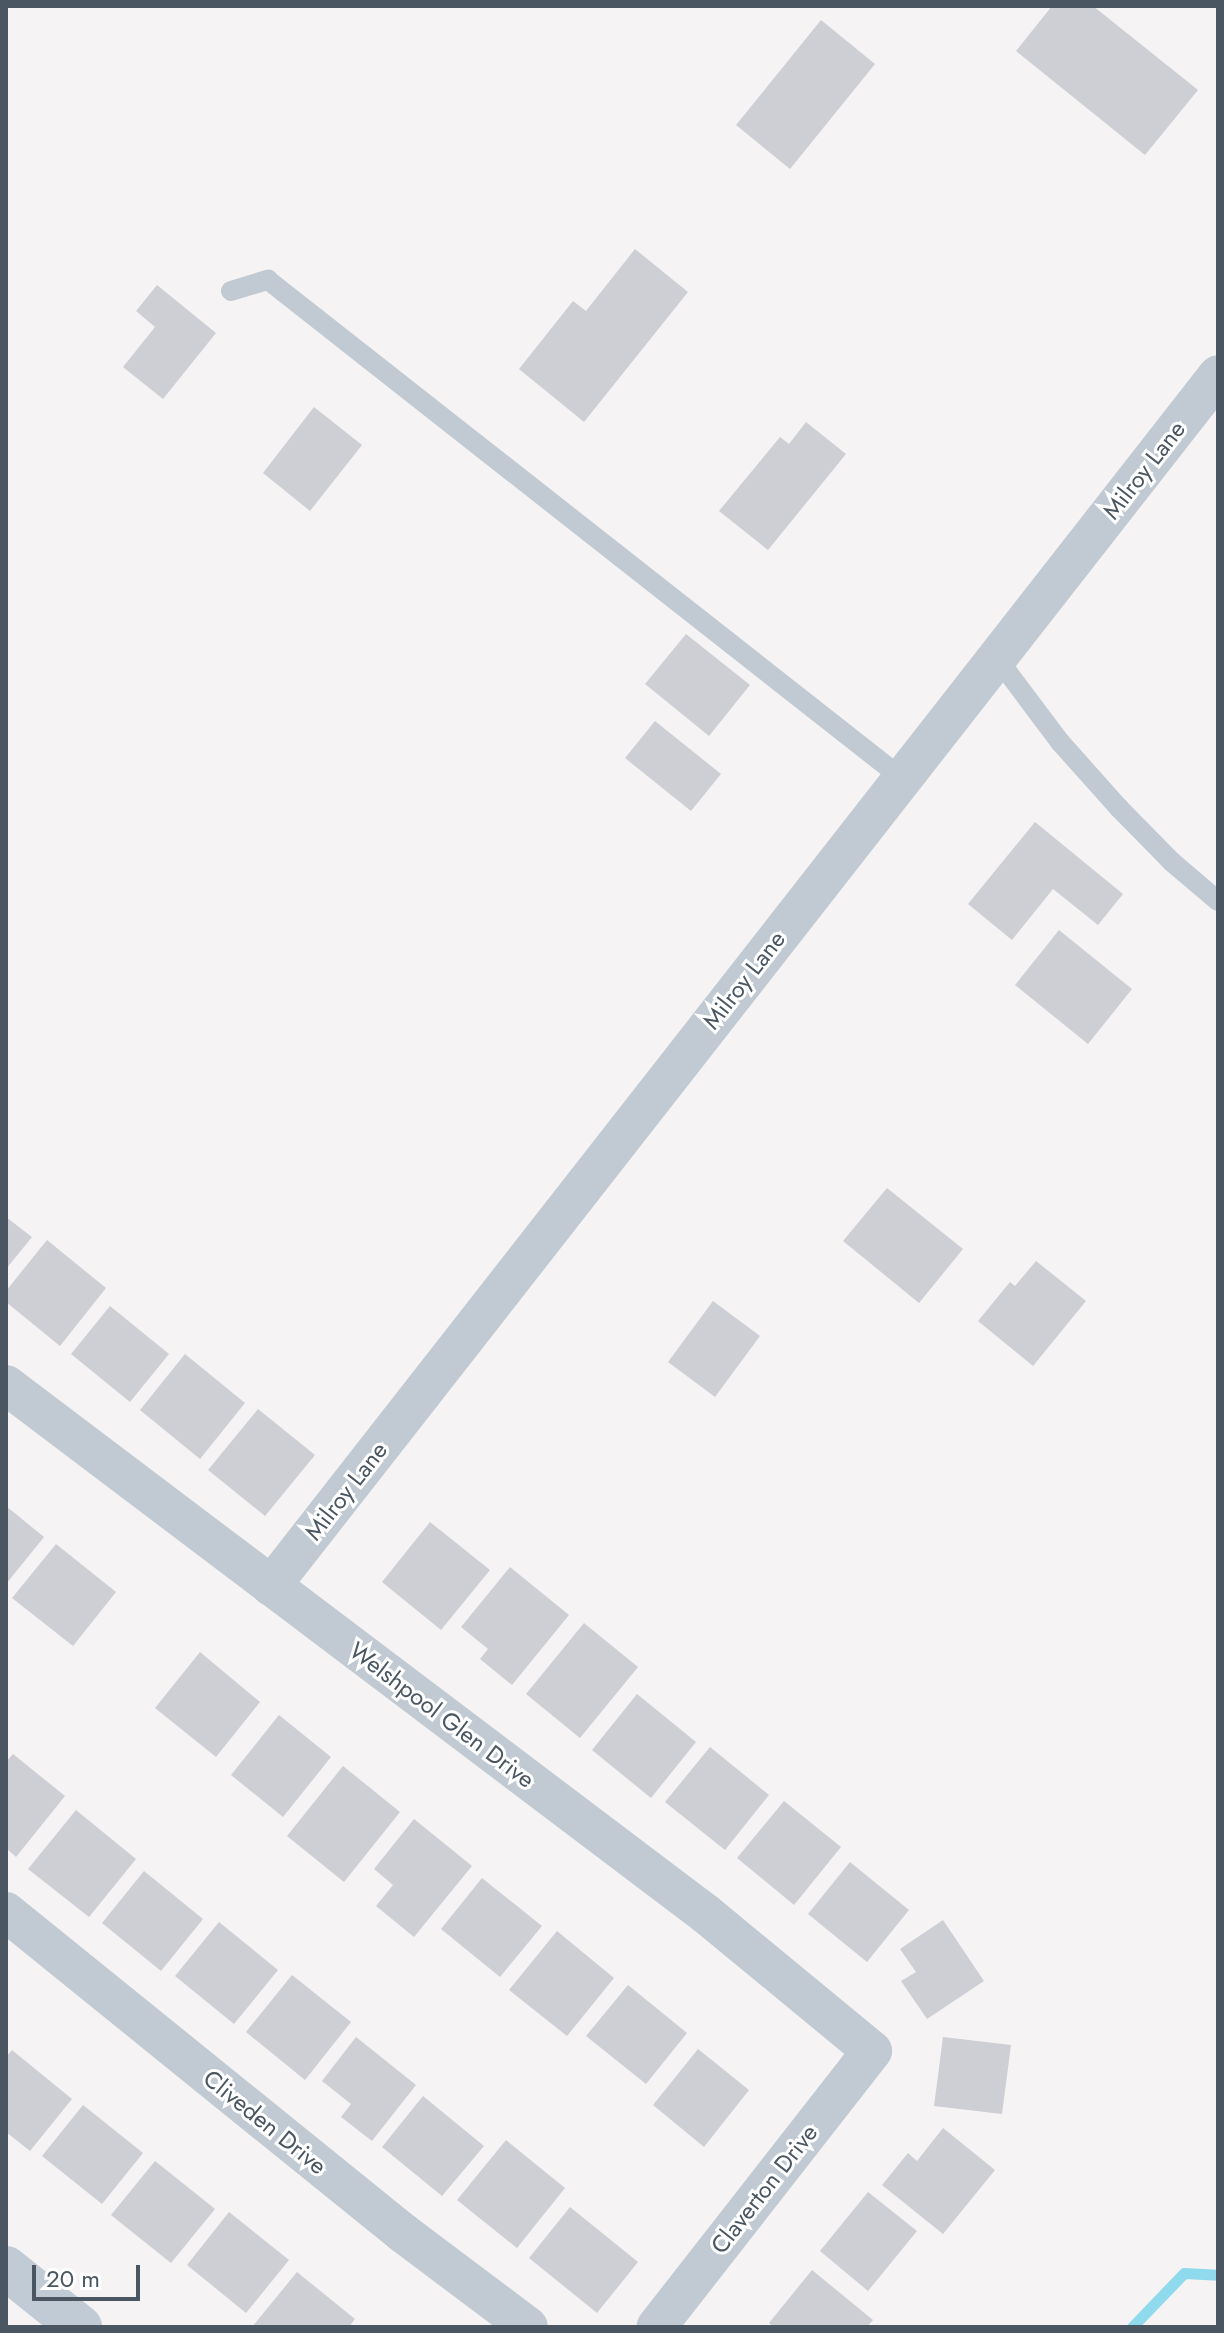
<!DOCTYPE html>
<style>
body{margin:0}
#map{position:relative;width:1224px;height:2333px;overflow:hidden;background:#f5f3f3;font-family:Jost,sans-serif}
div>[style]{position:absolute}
.stream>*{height:11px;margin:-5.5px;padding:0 5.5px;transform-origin:5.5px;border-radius:5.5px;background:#90daee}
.building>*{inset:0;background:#cdcfd5}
.service>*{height:20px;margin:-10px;padding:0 10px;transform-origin:10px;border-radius:10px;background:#c1cad2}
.minor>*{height:40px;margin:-20px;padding:0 20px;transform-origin:20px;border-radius:20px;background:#c1cad2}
.secondary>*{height:44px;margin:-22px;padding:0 22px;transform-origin:22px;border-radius:22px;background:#c1cbd6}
span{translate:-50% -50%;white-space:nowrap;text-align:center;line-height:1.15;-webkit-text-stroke:6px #fff;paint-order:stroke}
.street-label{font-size:24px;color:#4a5661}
.frame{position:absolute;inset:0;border:8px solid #4a5661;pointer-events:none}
.scale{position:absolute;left:32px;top:2265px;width:108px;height:36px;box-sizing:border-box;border:4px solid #4a5661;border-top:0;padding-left:10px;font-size:24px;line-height:28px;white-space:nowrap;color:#4a5661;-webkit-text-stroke:6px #fff;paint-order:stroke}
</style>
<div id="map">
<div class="stream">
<i style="left:1132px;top:2327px;width:75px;rotate:-46.1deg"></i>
<i style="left:1184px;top:2273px;width:34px;rotate:3deg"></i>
</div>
<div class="building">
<i style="clip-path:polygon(1052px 6px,1093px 6px,1198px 90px,1145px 155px,1016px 51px)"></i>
<i style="clip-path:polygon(821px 20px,875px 64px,790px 169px,736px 125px)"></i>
<i style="clip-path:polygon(635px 249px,688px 292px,584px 422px,519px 369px,573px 301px,586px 311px)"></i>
<i style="clip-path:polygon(157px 285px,216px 333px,163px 399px,123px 367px,155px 327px,136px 311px)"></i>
<i style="clip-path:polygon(314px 407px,362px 445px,310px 511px,263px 473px)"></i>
<i style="clip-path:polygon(806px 422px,846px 454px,768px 550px,719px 511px,780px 437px,789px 444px)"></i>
<i style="clip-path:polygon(686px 634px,750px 685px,709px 736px,645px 684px)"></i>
<i style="clip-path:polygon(655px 721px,721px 774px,691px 811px,625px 758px)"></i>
<i style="clip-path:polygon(1035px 822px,1123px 894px,1098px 925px,1053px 889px,1012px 940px,968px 904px)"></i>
<i style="clip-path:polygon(1059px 930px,1132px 989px,1088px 1044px,1015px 985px)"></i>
<i style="clip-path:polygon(887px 1188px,963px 1249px,919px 1303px,843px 1241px)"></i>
<i style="clip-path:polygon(6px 1217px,32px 1237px,6px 1269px)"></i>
<i style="clip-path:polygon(47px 1240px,106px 1288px,60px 1346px,6px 1302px,6px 1291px)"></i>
<i style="clip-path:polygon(1036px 1261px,1086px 1301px,1033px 1366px,978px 1321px,1010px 1282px,1015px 1286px)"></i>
<i style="clip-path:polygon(713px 1301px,760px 1336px,715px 1397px,668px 1362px)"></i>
<i style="clip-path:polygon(110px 1306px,169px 1354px,130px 1402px,71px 1354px)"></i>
<i style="clip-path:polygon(185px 1354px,245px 1403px,200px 1459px,140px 1410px)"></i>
<i style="clip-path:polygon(258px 1409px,315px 1455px,265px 1516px,208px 1470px)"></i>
<i style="clip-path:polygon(6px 1506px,44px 1537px,6px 1584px)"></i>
<i style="clip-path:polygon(430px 1522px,490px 1570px,441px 1630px,382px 1582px)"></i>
<i style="clip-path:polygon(56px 1544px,116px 1592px,73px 1646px,12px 1598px)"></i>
<i style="clip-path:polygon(510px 1567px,569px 1615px,512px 1685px,480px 1659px,488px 1649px,461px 1627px)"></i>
<i style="clip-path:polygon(584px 1623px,638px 1667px,580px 1738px,526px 1694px)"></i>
<i style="clip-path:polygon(200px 1652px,260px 1702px,216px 1757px,155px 1708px)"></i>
<i style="clip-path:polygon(637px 1694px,696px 1742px,651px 1798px,592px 1750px)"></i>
<i style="clip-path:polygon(279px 1715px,331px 1757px,283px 1817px,231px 1775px)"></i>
<i style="clip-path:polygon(710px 1747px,769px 1795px,725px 1850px,665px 1802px)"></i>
<i style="clip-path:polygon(13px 1754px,65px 1796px,16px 1857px,6px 1848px,6px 1762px)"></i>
<i style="clip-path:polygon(343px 1766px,400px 1812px,344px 1882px,287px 1836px)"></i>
<i style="clip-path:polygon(784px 1801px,841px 1847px,794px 1905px,737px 1858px)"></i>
<i style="clip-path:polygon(76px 1810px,136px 1859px,89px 1917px,28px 1869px)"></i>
<i style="clip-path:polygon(414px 1819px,472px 1866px,414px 1937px,376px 1906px,393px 1885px,374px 1869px)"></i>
<i style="clip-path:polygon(850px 1862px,909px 1910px,867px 1962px,808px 1914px)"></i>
<i style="clip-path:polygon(144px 1871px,203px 1919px,161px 1971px,102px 1923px)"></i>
<i style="clip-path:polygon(482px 1878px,542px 1926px,500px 1977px,441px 1929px)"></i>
<i style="clip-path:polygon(943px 1920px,984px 1981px,927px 2019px,901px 1981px,916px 1972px,900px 1949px)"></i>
<i style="clip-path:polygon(219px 1922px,278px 1970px,234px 2024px,175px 1976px)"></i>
<i style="clip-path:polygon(557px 1931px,614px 1978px,567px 2036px,509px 1990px)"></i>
<i style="clip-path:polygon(292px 1975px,351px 2022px,305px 2080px,246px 2032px)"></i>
<i style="clip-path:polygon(628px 1985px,687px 2033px,646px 2084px,586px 2036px)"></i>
<i style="clip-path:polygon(356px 2037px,416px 2085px,372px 2141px,341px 2117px,351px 2104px,322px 2081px)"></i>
<i style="clip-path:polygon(943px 2037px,1011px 2045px,1002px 2114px,934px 2106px)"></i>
<i style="clip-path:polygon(698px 2049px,749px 2090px,704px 2147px,653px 2105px)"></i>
<i style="clip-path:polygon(12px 2050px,72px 2099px,30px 2151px,6px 2132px,6px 2057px)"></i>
<i style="clip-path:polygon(423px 2096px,484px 2146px,442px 2196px,382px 2147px)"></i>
<i style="clip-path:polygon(83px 2105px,143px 2153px,102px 2204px,42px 2156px)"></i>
<i style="clip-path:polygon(943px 2128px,995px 2170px,943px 2234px,882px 2185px,908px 2153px,917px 2161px)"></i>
<i style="clip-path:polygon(506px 2140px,565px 2188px,517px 2248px,457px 2200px)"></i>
<i style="clip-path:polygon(155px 2161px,215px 2209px,171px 2263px,111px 2215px)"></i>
<i style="clip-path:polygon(868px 2192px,917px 2231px,868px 2291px,820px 2251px)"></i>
<i style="clip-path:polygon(570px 2207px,638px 2262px,597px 2313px,529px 2258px)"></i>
<i style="clip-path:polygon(229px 2212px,289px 2260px,246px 2313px,187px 2265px)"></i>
<i style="clip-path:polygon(812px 2270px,873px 2320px,867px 2327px,774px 2327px,769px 2323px)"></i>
<i style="clip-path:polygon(297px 2272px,355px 2319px,349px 2327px,252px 2327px)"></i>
</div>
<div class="service">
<i style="left:231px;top:291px;width:39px;rotate:-17deg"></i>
<i style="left:268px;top:280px;width:808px;rotate:38.16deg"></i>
<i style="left:997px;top:658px;width:105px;rotate:53.1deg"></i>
<i style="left:1060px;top:742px;width:89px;rotate:48.2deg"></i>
<i style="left:1119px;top:808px;width:76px;rotate:45.5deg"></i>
<i style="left:1172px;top:862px;width:60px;rotate:40.3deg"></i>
</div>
<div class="minor">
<i style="left:6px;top:1385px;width:877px;rotate:37.08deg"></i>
<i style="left:706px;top:1914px;width:215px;rotate:39.5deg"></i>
<i style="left:872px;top:2051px;width:350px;rotate:128deg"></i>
<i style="left:271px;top:1586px;width:1537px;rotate:-51.97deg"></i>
<i style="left:6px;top:1912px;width:511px;rotate:38.96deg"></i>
<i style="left:403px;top:2233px;width:156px;rotate:36.9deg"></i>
</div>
<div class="secondary">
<i style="left:6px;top:2268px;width:95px;rotate:38.6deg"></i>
</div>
<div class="street-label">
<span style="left:1144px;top:470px;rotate:-52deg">Milroy Lane</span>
<span style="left:744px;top:980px;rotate:-52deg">Milroy Lane</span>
<span style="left:346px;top:1491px;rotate:-52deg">Milroy Lane</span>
<span style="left:442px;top:1715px;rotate:37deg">Welshpool Glen Drive</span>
<span style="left:265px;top:2122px;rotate:39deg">Cliveden Drive</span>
<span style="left:764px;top:2189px;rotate:-52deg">Claverton Drive</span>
</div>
<div class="frame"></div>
<div class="scale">20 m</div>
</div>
